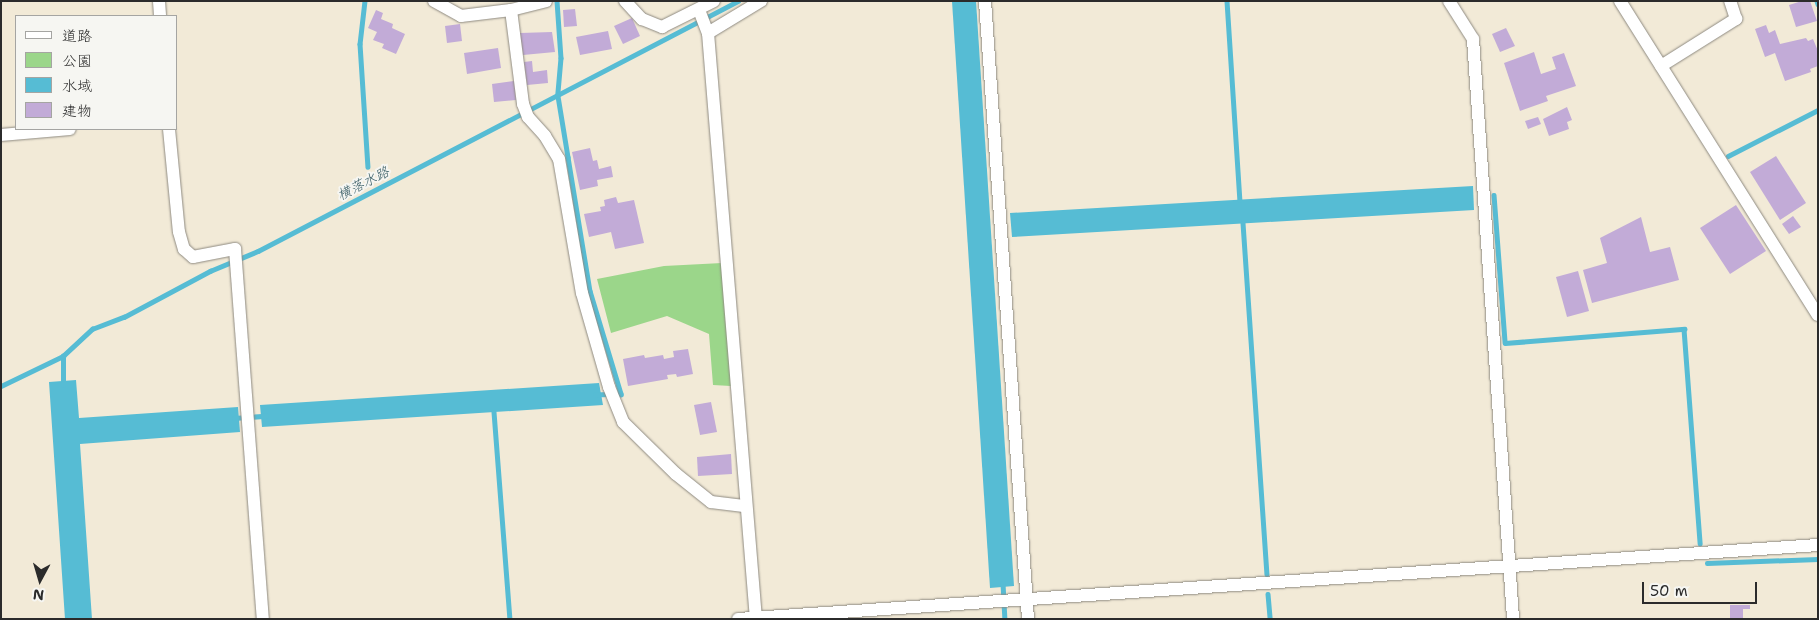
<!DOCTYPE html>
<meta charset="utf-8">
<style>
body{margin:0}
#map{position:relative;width:1819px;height:620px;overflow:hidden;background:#f2ead7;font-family:"Shantell Sans","Klee One",sans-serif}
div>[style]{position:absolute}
.green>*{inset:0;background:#9bd68a}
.water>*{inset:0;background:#56bcd4}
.stream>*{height:4.5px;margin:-2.25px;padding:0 2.25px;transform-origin:2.25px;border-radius:2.25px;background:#56bcd4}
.building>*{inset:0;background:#c2abd7}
.roads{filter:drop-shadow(0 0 1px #8e8a81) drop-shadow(0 0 1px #8e8a81)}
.minor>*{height:12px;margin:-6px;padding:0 6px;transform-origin:6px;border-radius:6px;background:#fff}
span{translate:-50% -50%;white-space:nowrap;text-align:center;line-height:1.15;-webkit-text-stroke:4px #f6f6f2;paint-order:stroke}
.water-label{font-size:14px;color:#3a5e66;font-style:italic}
.frame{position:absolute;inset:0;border:2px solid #2b2b2b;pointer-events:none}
.legend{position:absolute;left:15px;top:15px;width:162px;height:115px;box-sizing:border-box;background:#f6f6f2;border:1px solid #a5a5a2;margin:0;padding:6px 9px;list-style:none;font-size:15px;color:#2b2b2b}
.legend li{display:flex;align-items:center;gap:10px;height:25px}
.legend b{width:25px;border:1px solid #a5a5a2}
.north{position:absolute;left:15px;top:555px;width:50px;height:50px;-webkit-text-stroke:4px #f6f6f2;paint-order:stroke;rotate:186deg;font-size:14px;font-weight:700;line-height:20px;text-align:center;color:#2b2b2b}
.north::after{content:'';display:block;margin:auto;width:18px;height:22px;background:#2b2b2b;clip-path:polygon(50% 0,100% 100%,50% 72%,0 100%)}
.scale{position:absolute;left:1642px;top:582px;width:115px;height:22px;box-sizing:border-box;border:2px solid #2b2b2b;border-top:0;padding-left:6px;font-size:15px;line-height:18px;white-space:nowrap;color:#2b2b2b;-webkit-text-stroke:4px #f6f6f2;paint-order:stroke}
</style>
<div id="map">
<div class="green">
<i style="clip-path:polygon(722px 263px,731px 386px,713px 385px,709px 334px,667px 316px,611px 333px,597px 279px,664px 266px)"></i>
</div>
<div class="water">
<i style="clip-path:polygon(952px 1px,976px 1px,1014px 586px,990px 588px)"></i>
<i style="clip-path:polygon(1473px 186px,1474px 210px,1012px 237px,1010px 213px)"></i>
<i style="clip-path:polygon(76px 380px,79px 418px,238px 407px,240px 432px,80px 444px,92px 619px,65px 619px,49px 382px)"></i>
<i style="clip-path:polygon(599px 383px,603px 405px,262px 427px,260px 405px)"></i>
</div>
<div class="stream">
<i style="left:365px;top:1px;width:43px;rotate:96.6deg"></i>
<i style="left:360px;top:44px;width:123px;rotate:86.3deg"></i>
<i style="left:557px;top:1px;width:57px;rotate:86deg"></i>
<i style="left:561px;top:58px;width:38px;rotate:95deg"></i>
<i style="left:558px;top:96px;width:62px;rotate:80.7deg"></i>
<i style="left:568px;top:157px;width:136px;rotate:80.7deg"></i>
<i style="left:590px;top:291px;width:108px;rotate:73.2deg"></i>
<i style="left:621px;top:394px;width:25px;rotate:178deg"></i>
<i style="left:1227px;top:1px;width:199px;rotate:86.3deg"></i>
<i style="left:1817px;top:1px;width:3px;rotate:72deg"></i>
<i style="left:1728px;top:156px;width:101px;rotate:-27.1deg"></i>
<i style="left:1494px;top:195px;width:148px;rotate:85.7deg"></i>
<i style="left:1505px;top:343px;width:180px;rotate:-4.5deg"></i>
<i style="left:1684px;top:329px;width:215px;rotate:85.7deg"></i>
<i style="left:1243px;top:223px;width:352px;rotate:86.1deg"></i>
<i style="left:63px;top:385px;width:29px;rotate:-90deg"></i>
<i style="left:1px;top:386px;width:69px;rotate:-25.8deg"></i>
<i style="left:63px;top:356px;width:40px;rotate:-43deg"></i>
<i style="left:92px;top:329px;width:34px;rotate:-21deg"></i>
<i style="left:124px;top:317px;width:98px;rotate:-28.1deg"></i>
<i style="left:210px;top:271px;width:52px;rotate:-22.6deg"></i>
<i style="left:258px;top:251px;width:541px;rotate:-27.51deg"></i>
<i style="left:494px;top:412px;width:208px;rotate:85.6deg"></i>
<i style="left:234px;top:418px;width:32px;rotate:-4deg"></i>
<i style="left:1707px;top:563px;width:111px;rotate:-2.1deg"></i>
<i style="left:1003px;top:583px;width:36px;rotate:87deg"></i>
<i style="left:1268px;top:594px;width:25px;rotate:85deg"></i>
</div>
<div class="building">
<i style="clip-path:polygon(1802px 1px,1810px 1px,1817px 21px,1796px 27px,1789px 5px)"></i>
<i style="clip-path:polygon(575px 9px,577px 26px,564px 27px,563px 10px)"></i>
<i style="clip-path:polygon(376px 10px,383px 13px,381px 19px,393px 24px,392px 28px,405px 34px,396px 54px,382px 48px,384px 44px,373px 40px,377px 32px,368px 28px)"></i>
<i style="clip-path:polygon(632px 18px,640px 36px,623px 44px,614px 26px)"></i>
<i style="clip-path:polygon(460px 24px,462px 41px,447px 43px,445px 26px)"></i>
<i style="clip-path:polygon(1766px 25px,1769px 33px,1775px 30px,1780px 44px,1806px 38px,1808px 41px,1813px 39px,1818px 51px,1818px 66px,1810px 69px,1811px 72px,1785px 81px,1775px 53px,1765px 57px,1755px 29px)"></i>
<i style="clip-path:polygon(1506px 28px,1515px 46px,1500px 52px,1492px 34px)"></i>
<i style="clip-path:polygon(608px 31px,612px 49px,580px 55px,576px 37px)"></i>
<i style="clip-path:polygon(552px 32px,555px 52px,523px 55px,520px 33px)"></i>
<i style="clip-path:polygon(498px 48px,501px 68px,467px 74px,464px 53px)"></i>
<i style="clip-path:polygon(1534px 52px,1541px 74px,1556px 69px,1552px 57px,1564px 53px,1576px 86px,1546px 96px,1548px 101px,1520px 111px,1504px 63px)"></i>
<i style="clip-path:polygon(532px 61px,533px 72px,547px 70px,548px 83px,527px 85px,524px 62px)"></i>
<i style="clip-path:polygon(514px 81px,516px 100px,494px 102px,492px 84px)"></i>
<i style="clip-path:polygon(1567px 107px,1572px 120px,1567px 122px,1569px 129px,1549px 136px,1543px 119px)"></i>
<i style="clip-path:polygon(1538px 117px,1541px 124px,1528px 129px,1525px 121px)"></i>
<i style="clip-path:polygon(590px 148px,593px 161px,597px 160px,599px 169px,611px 166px,613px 177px,597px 180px,598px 186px,580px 190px,572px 152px)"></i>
<i style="clip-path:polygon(1776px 156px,1806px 203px,1780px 220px,1750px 172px)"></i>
<i style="clip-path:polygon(616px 197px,618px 203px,634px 200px,644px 243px,615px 249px,611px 232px,589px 237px,584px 214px,601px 211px,600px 207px,605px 206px,604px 200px)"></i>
<i style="clip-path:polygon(1736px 205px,1766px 251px,1730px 274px,1700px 228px)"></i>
<i style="clip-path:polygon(1793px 216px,1801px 227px,1789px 234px,1782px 224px)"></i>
<i style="clip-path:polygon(1641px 217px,1650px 252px,1670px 247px,1679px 280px,1592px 303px,1583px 270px,1607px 263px,1600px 238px)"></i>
<i style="clip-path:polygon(1578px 271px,1589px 311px,1567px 317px,1556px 277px)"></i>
<i style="clip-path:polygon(688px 349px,693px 374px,677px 377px,676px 374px,667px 375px,668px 379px,628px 386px,623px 359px,644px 355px,645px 358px,663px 355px,664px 359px,674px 357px,673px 351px)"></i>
<i style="clip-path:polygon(711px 402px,717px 432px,700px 435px,694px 405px)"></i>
<i style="clip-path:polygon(731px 454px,732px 474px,698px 476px,697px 457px)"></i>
<i style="clip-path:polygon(1730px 605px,1750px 605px,1750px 609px,1743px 609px,1743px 619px,1730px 619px)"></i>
</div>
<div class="roads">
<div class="minor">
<i style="left:159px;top:1px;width:15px;rotate:86deg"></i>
<i style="left:434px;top:1px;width:31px;rotate:29deg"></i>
<i style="left:461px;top:16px;width:50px;rotate:-6.8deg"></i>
<i style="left:511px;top:10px;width:36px;rotate:-14deg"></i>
<i style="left:625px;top:1px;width:25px;rotate:47deg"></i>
<i style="left:642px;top:19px;width:22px;rotate:22deg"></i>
<i style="left:662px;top:27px;width:58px;rotate:-26.6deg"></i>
<i style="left:985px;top:1px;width:619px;rotate:86.02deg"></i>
<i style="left:1449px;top:1px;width:45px;rotate:57.7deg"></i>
<i style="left:1473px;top:39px;width:581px;rotate:86.05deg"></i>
<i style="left:1620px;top:1px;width:371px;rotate:57.8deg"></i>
<i style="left:511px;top:10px;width:95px;rotate:82.7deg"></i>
<i style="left:523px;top:104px;width:14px;rotate:69deg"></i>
<i style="left:528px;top:117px;width:25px;rotate:48deg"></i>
<i style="left:545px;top:136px;width:27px;rotate:59deg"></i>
<i style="left:559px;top:159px;width:136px;rotate:80.3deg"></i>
<i style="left:582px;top:293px;width:98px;rotate:74deg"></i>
<i style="left:609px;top:387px;width:38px;rotate:68deg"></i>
<i style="left:623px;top:422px;width:74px;rotate:44.5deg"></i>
<i style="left:676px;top:474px;width:45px;rotate:38.7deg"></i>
<i style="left:711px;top:502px;width:35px;rotate:7deg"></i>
<i style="left:699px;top:10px;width:25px;rotate:69deg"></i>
<i style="left:708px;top:33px;width:588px;rotate:85.32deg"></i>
<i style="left:708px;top:33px;width:62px;rotate:-31.1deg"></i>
<i style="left:1661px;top:66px;width:89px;rotate:-32.1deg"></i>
<i style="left:1736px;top:19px;width:19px;rotate:-108deg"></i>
<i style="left:169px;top:129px;width:103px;rotate:84.5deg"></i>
<i style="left:179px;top:232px;width:18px;rotate:74deg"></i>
<i style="left:184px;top:249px;width:12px;rotate:42deg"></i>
<i style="left:193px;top:257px;width:43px;rotate:-10.8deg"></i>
<i style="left:235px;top:249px;width:371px;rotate:85.7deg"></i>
<i style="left:1px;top:135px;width:69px;rotate:-5deg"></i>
<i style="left:738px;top:619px;width:1083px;rotate:-3.92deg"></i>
</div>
</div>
<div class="water-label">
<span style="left:363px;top:183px;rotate:-27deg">横落水路</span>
</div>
<div class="frame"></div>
<ul class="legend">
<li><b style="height:6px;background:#fff"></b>道路</li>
<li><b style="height:14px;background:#9bd68a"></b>公園</li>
<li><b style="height:14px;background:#56bcd4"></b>水域</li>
<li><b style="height:14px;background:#c2abd7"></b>建物</li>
</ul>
<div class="north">N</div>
<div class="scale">50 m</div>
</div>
